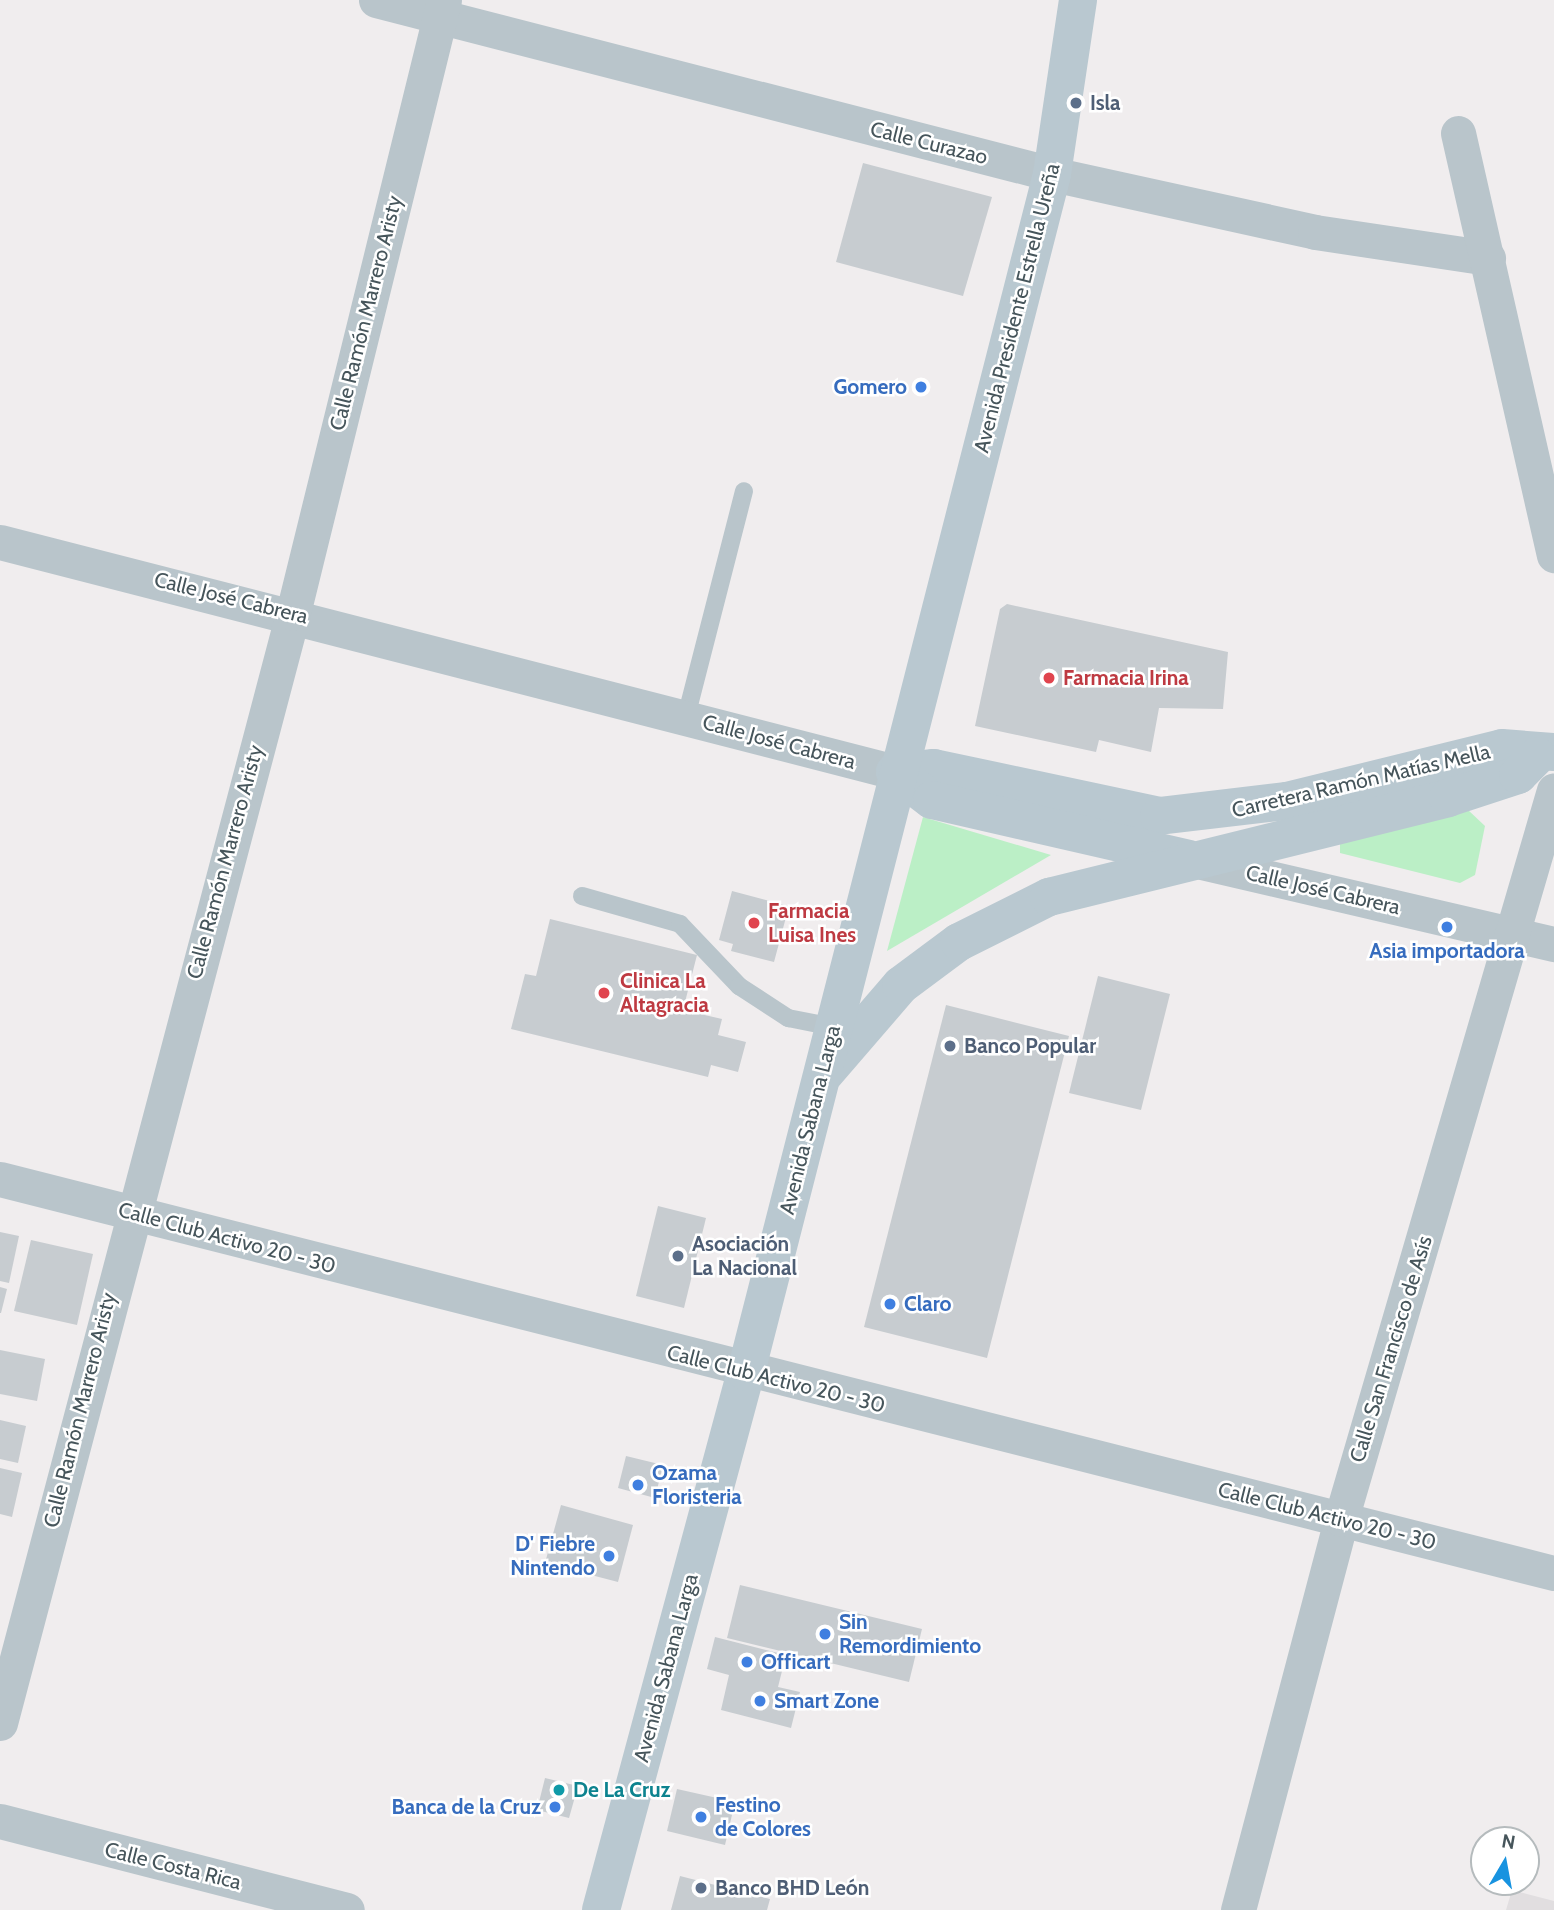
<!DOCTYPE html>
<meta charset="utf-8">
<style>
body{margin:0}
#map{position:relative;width:1554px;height:1910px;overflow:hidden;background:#f0edee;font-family:Cabin,sans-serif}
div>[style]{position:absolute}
.education>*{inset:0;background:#e1dee0}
.green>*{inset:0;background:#bbefc6}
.building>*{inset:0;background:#c7ccd0}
.lane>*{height:18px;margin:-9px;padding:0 9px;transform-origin:9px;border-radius:9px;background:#b9c5cb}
.street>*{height:35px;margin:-17.5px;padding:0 17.5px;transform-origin:17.5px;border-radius:17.5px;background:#b9c5cb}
.secondary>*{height:38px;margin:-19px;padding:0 19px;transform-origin:19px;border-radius:19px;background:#b9c8d0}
.dots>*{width:19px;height:19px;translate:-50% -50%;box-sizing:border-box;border:4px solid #fff;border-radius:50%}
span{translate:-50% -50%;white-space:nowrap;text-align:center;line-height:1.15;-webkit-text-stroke:5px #fff;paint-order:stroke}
.service-label{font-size:21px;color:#4e5e75;font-weight:700}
.left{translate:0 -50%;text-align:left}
.street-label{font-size:21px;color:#46555b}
.shop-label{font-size:21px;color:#366cbe;font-weight:700}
.right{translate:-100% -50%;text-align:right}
.health-label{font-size:21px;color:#be3a42;font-weight:700}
.culture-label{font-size:21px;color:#0d838f;font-weight:700}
.north{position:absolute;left:1470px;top:1826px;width:70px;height:70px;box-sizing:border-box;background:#fff;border:2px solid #b5bbbd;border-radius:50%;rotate:10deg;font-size:19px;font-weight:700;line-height:28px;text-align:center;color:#46555b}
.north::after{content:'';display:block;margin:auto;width:24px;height:32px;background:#1893e0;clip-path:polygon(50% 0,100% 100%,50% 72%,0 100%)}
</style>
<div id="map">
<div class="education">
<i style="clip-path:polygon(1512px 1890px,1554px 1901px,1554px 1910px,1506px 1910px)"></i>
</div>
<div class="green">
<i style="clip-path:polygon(1467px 809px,1485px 826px,1475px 875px,1460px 883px,1340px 853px,1340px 844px)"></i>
<i style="clip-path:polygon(923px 817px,1051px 855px,887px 951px)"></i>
</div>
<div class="building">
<i style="clip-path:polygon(863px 163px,992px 197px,963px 296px,836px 262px)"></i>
<i style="clip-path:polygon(1007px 604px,1228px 652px,1223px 709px,1159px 708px,1151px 752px,1099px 740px,1096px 752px,975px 726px,1000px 609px)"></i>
<i style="clip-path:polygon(732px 891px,789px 906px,774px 962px,731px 951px,733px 944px,719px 940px)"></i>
<i style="clip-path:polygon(550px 919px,697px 955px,683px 1010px,722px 1019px,718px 1035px,746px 1042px,738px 1072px,711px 1065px,708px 1077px,511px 1029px,525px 974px,536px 976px)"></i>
<i style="clip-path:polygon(1098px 976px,1170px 994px,1141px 1110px,1069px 1093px)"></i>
<i style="clip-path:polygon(946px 1005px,1069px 1036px,987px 1358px,864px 1327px)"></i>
<i style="clip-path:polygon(658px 1206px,706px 1218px,684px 1308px,636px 1296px)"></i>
<i style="clip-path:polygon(0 1232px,19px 1236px,9px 1283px,0 1281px)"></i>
<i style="clip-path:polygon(31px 1240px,93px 1254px,77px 1325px,14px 1311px)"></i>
<i style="clip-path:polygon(0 1287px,7px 1289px,1px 1313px,0 1313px)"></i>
<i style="clip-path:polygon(0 1350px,45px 1359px,37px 1401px,0 1394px)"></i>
<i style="clip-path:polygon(0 1420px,26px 1426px,18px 1463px,0 1459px)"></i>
<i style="clip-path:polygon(626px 1456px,663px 1465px,655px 1498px,618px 1488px)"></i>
<i style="clip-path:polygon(0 1468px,22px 1473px,12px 1517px,0 1514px)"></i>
<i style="clip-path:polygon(561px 1505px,633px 1525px,618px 1582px,545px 1563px)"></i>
<i style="clip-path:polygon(740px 1585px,922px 1629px,909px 1682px,727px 1638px)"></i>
<i style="clip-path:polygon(715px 1637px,786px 1655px,778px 1687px,800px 1692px,791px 1728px,721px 1710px,729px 1675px,707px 1669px)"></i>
<i style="clip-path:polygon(545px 1778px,578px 1786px,569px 1818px,537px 1810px)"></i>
<i style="clip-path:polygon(677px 1789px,735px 1802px,725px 1845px,667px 1831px)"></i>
<i style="clip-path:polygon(680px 1876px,770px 1899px,767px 1910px,671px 1910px)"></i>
</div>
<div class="lane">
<i style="left:686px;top:717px;width:233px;rotate:-75.6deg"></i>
<i style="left:582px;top:896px;width:102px;rotate:15.9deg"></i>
<i style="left:680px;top:924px;width:86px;rotate:46.4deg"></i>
<i style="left:739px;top:986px;width:59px;rotate:33.1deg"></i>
<i style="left:788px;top:1018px;width:47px;rotate:11.1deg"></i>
</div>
<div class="street">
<i style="left:376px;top:0;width:698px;rotate:14.43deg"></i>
<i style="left:1052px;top:174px;width:269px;rotate:12.4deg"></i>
<i style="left:1315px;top:232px;width:175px;rotate:8.5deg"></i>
<i style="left:1458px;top:133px;width:433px;rotate:77.2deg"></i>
<i style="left:0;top:542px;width:924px;rotate:14.41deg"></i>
<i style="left:1197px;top:861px;width:367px;rotate:13.1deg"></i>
<i style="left:0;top:1179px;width:1603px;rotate:14.23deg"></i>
<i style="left:0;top:1723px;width:1148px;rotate:-75.21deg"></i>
<i style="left:293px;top:613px;width:631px;rotate:-76.16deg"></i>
<i style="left:0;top:1821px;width:358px;rotate:14.4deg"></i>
<i style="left:1238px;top:1910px;width:404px;rotate:-75.2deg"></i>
<i style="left:1341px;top:1519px;width:759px;rotate:-73.71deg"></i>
</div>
<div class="secondary">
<i style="left:895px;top:772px;width:39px;rotate:-6deg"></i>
<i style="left:934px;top:768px;width:230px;rotate:12deg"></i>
<i style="left:1159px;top:816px;width:129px;rotate:-6.7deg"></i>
<i style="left:1287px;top:801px;width:221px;rotate:-13.8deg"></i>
<i style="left:1502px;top:748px;width:52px;rotate:4.4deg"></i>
<i style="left:895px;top:772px;width:46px;rotate:37.1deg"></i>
<i style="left:932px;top:800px;width:264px;rotate:12.9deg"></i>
<i style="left:825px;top:1073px;width:116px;rotate:-49.2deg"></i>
<i style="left:901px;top:985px;width:72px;rotate:-36.6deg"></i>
<i style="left:959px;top:942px;width:101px;rotate:-26.6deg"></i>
<i style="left:1049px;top:897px;width:411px;rotate:-13.9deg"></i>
<i style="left:1448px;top:798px;width:74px;rotate:-18.2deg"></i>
<i style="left:1518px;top:775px;width:27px;rotate:-45deg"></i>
<i style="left:601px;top:1910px;width:557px;rotate:-74.92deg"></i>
<i style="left:746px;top:1372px;width:1236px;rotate:-75.67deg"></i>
<i style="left:1052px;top:174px;width:176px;rotate:-81.5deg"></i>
</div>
<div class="dots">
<i style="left:1076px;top:103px;background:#5c6f8a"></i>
<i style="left:921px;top:387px;background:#3f7fe0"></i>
<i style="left:1049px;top:678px;background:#e0444e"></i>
<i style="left:754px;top:923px;background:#e0444e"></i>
<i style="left:1447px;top:927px;background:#3f7fe0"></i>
<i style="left:604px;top:993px;background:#e0444e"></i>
<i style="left:950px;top:1046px;background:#5c6f8a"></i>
<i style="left:678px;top:1256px;background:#5c6f8a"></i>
<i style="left:890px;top:1304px;background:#3f7fe0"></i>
<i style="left:638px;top:1485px;background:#3f7fe0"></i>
<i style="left:609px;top:1556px;background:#3f7fe0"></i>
<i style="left:825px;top:1634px;background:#3f7fe0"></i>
<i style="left:747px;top:1662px;background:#3f7fe0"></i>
<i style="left:760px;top:1701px;background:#3f7fe0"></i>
<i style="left:559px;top:1790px;background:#0f9aa8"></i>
<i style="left:555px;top:1807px;background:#3f7fe0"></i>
<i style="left:701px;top:1817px;background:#3f7fe0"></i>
<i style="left:701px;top:1888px;background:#5c6f8a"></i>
</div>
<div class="service-label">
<span class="left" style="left:1090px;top:103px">Isla</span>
<span class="left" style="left:964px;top:1046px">Banco Popular</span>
<span class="left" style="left:692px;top:1256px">Asociación<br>La Nacional</span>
<span class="left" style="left:715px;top:1888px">Banco BHD León</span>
</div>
<div class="street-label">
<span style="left:929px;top:143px;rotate:14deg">Calle Curazao</span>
<span style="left:1017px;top:308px;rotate:-76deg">Avenida Presidente Estrella Ureña</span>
<span style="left:366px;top:313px;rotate:-76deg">Calle Ramón Marrero Aristy</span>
<span style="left:231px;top:598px;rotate:14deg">Calle José Cabrera</span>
<span style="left:779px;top:742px;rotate:15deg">Calle José Cabrera</span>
<span style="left:1361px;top:781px;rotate:-13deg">Carretera Ramón Matías Mella</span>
<span style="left:225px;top:862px;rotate:-75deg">Calle Ramón Marrero Aristy</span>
<span style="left:1323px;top:890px;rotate:13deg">Calle José Cabrera</span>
<span style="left:810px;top:1120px;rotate:-76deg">Avenida Sabana Larga</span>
<span style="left:227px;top:1238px;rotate:15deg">Calle Club Activo 20 - 30</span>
<span style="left:1391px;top:1349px;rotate:-73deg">Calle San Francisco de Asís</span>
<span style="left:776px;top:1379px;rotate:14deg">Calle Club Activo 20 - 30</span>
<span style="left:80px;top:1410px;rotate:-76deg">Calle Ramón Marrero Aristy</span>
<span style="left:1327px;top:1516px;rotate:14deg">Calle Club Activo 20 - 30</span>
<span style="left:666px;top:1668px;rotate:-75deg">Avenida Sabana Larga</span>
<span style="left:173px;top:1866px;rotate:14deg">Calle Costa Rica</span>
</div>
<div class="shop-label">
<span class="right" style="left:907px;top:387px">Gomero</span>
<span style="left:1447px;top:951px">Asia importadora</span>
<span class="left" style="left:904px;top:1304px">Claro</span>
<span class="left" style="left:652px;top:1485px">Ozama<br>Floristeria</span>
<span class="right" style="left:595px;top:1556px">D' Fiebre<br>Nintendo</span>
<span class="left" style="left:839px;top:1634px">Sin<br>Remordimiento</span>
<span class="left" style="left:761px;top:1662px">Officart</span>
<span class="left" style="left:774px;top:1701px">Smart Zone</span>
<span class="left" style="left:715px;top:1817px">Festino<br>de Colores</span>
<span class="right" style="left:541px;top:1807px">Banca de la Cruz</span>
</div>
<div class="health-label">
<span class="left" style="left:1063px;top:678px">Farmacia Irina</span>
<span class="left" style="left:768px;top:923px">Farmacia<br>Luisa Ines</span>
<span class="left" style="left:620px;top:993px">Clinica La<br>Altagracia</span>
</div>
<div class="culture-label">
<span class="left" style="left:573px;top:1790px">De La Cruz</span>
</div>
<div class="north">N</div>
</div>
